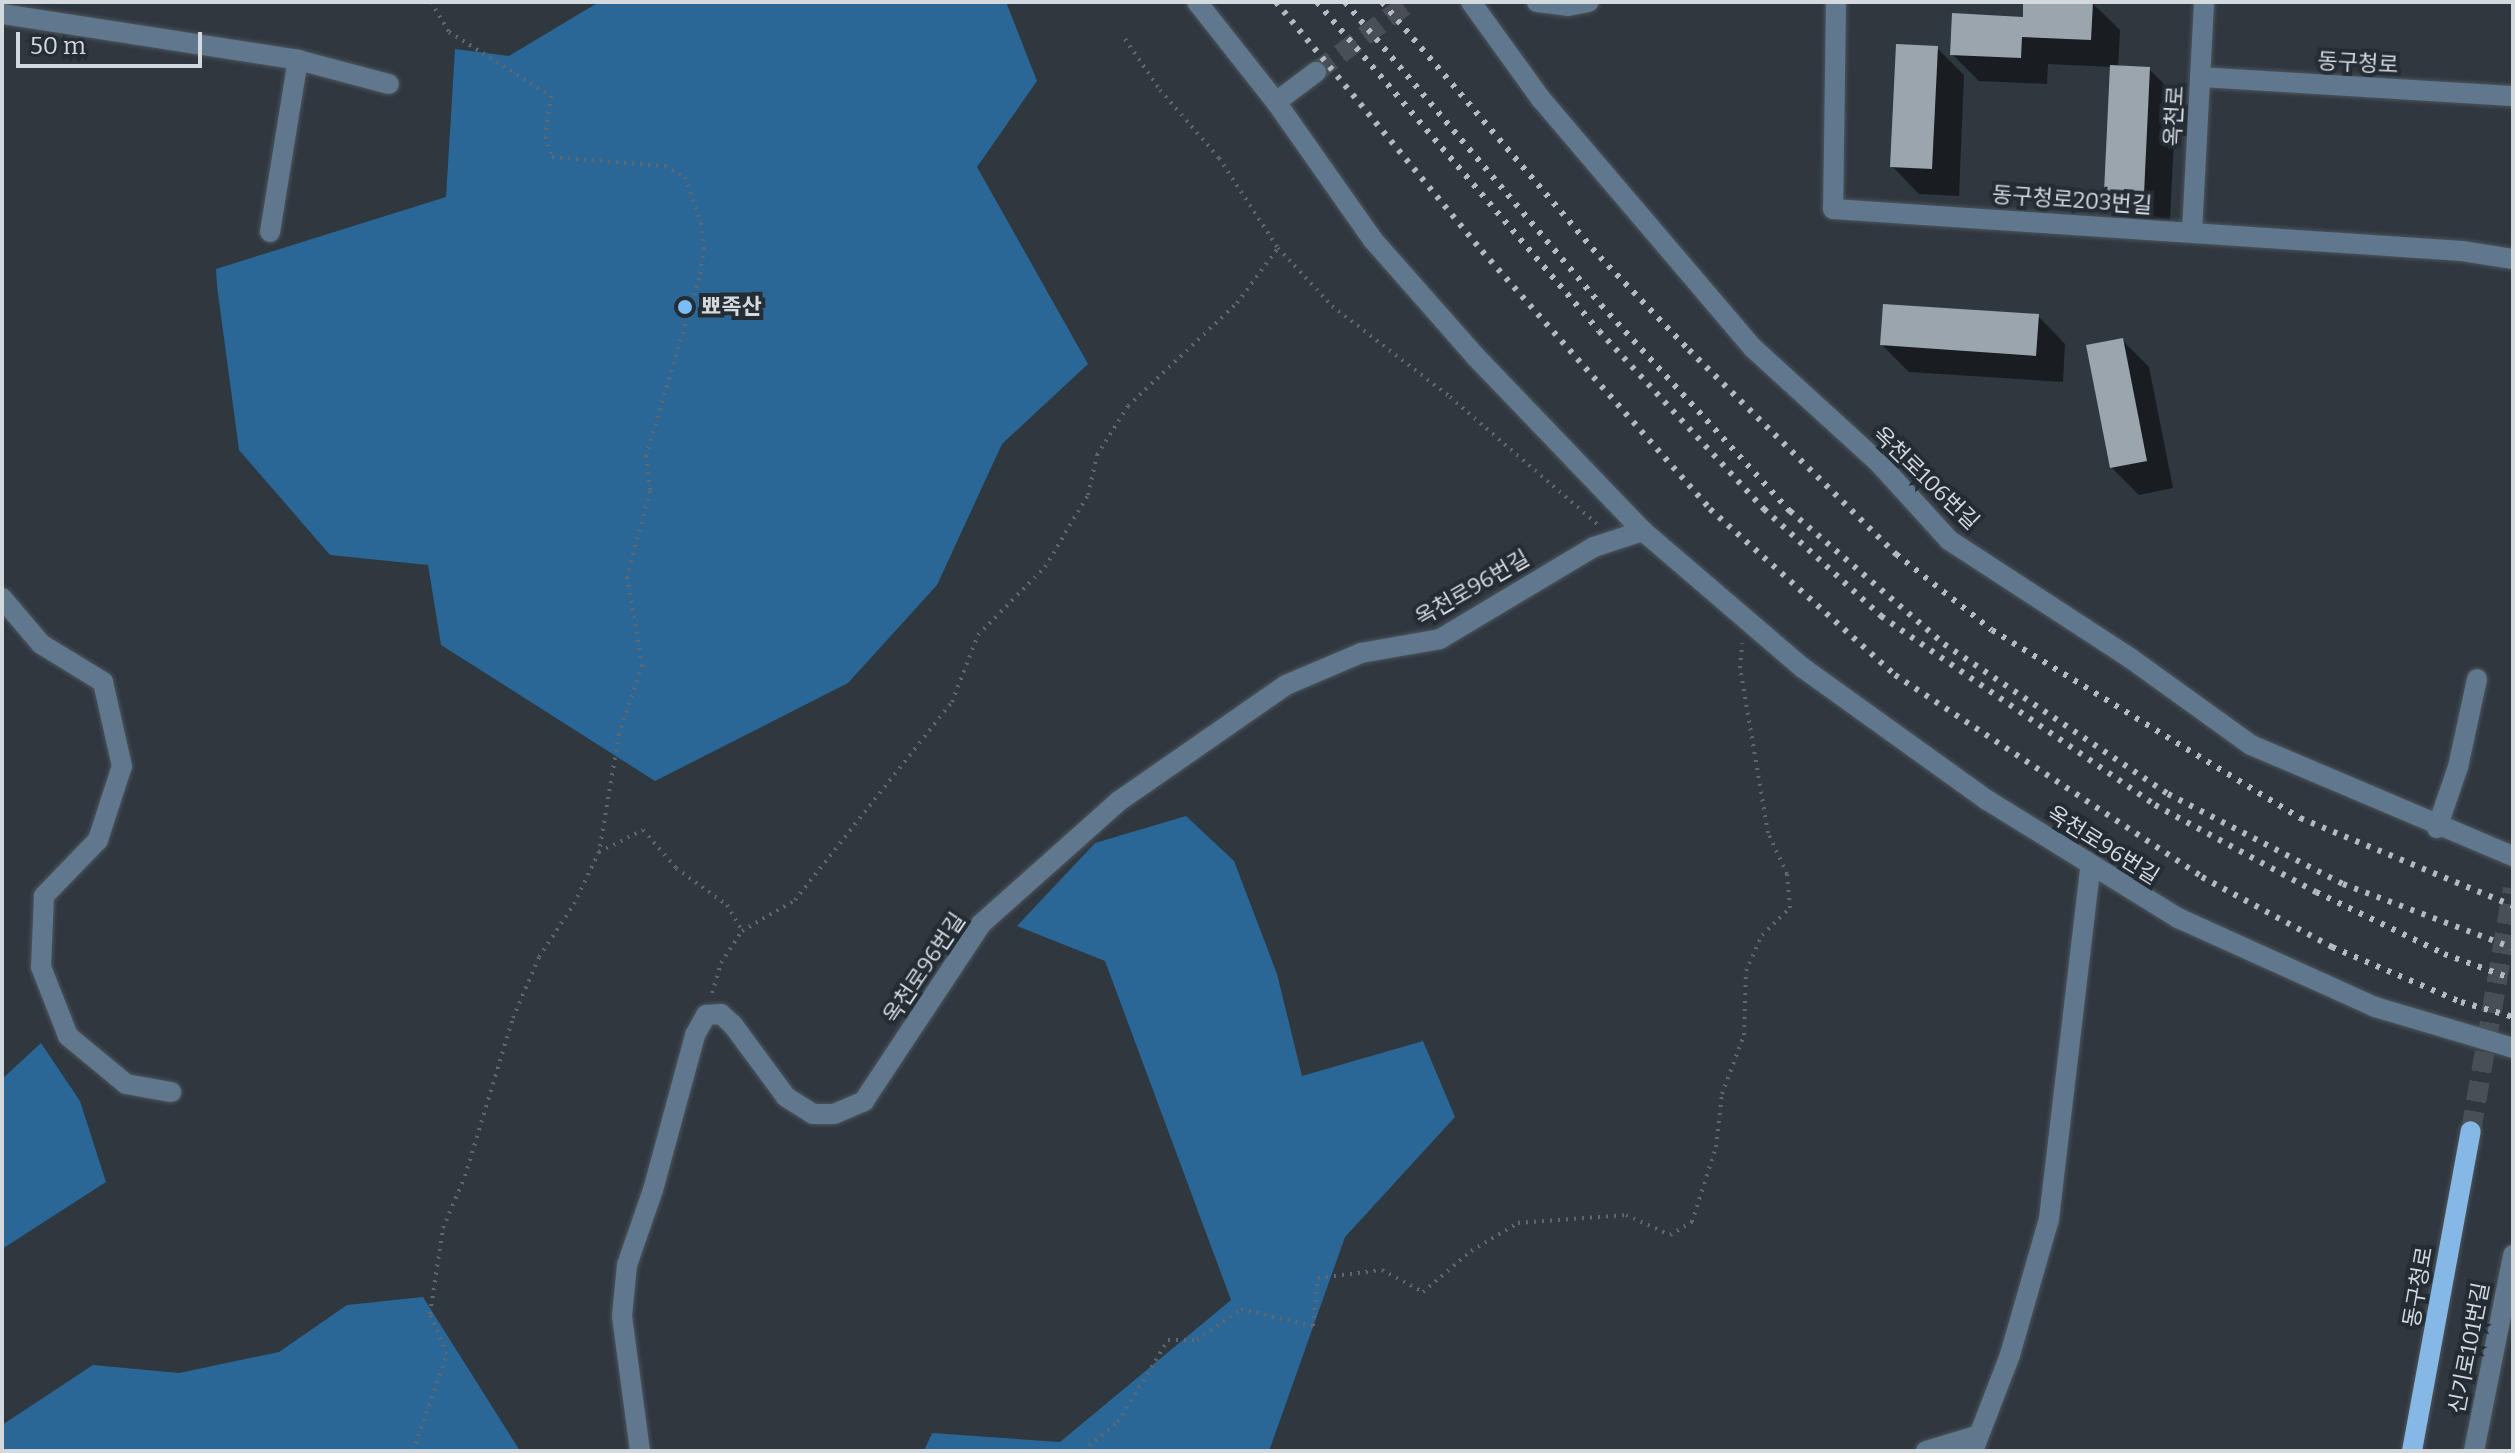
<!DOCTYPE html>
<meta charset="utf-8">
<style>
body{margin:0}
#map{position:relative;width:2515px;height:1453px;overflow:hidden;background:#2f373f;font-family:Bitter,"Noto Sans KR",serif}
div>[style]{position:absolute}
.forest>*{inset:0;background:#2a6796}
.shadow>*{inset:0;background:#0007}
.building>*{inset:0;background:#9ba5ae}
.minor-tunnel>*{height:20px;margin-top:-10px;transform-origin:0;background:repeating-linear-gradient(90deg,#484f57 0 20px,transparent 0 30px)}
.major-tunnel>*{height:20px;margin-top:-10px;transform-origin:0;background:repeating-linear-gradient(90deg,#484f57 0 20px,transparent 0 30px)}
.path>*{height:4px;margin-top:-2px;transform-origin:0;background:repeating-linear-gradient(90deg,#60686f 0 2px,transparent 0 8px)}
.roads{filter:drop-shadow(0 0 2px #4d545b) drop-shadow(0 0 2px #4d545b)}
.minor>*{height:20px;margin:-10px;padding:0 10px;transform-origin:10px;border-radius:10px;background:#5f788e}
.major>*{height:20px;margin:-10px;padding:0 10px;transform-origin:10px;border-radius:10px;background:#85b8e5}
.rail>*{height:6px;margin-top:-3px;transform-origin:0;background:repeating-linear-gradient(90deg,#b5bbc0 0 4px,transparent 0 12px)}
.dots>*{width:22px;height:22px;translate:-50% -50%;box-sizing:border-box;border:4px solid #252d34;border-radius:50%}
span{translate:-50% -50%;white-space:nowrap;text-align:center;line-height:1.15;-webkit-text-stroke:8px #252d34;paint-order:stroke}
.street-label{font-size:22px;color:#d3d9dd}
.poi-label{font-size:22px;color:#d3d9dd;font-weight:700}
.left{translate:0 -50%;text-align:left}
.frame{position:absolute;inset:0;border:4px solid #d3d9dd;pointer-events:none}
.scale{position:absolute;left:16px;top:32px;width:186px;height:36px;box-sizing:border-box;border:4px solid #d3d9dd;border-top:0;padding-left:10px;font-size:24px;line-height:28px;white-space:nowrap;color:#d3d9dd;-webkit-text-stroke:6px #252d34;paint-order:stroke}
</style>
<div id="map">
<div class="forest">
<i style="clip-path:polygon(599px 2px,1006px 2px,1037px 81px,977px 167px,1088px 364px,1002px 444px,937px 585px,848px 683px,655px 781px,441px 645px,428px 565px,330px 555px,239px 450px,217px 286px,216px 269px,446px 197px,455px 49px,509px 56px)"></i>
<i style="clip-path:polygon(1186px 816px,1234px 861px,1277px 974px,1302px 1076px,1423px 1041px,1455px 1117px,1345px 1237px,1269px 1451px,924px 1451px,932px 1433px,1060px 1442px,1231px 1300px,1105px 961px,1017px 926px,1095px 843px)"></i>
<i style="clip-path:polygon(41px 1043px,80px 1101px,106px 1182px,2px 1249px,2px 1079px)"></i>
<i style="clip-path:polygon(423px 1297px,520px 1451px,2px 1451px,2px 1425px,93px 1365px,179px 1373px,279px 1352px,347px 1305px)"></i>
</div>
<div class="shadow">
<i style="clip-path:polygon(2025px 2px,2092px 3px,2120px 30px,2118px 68px,2149px 69px,2176px 96px,2170px 220px,2133px 218px,2106px 191px,2112px 67px,2048px 64px,2047px 84px,1979px 81px,1952px 54px,2025px 19px)"></i>
<i style="clip-path:polygon(1937px 48px,1964px 75px,1959px 196px,1919px 194px,1892px 166px)"></i>
<i style="clip-path:polygon(2038px 316px,2065px 344px,2063px 382px,1909px 372px,1882px 345px)"></i>
<i style="clip-path:polygon(2122px 340px,2149px 367px,2173px 488px,2139px 495px,2111px 467px)"></i>
</div>
<div class="building">
<i style="clip-path:polygon(2023px 2px,2093px 2px,2091px 40px,2022px 37px,2021px 58px,1950px 55px,1952px 13px,2023px 17px)"></i>
<i style="clip-path:polygon(1896px 44px,1938px 46px,1932px 169px,1890px 167px)"></i>
<i style="clip-path:polygon(2110px 65px,2150px 67px,2144px 194px,2104px 192px)"></i>
<i style="clip-path:polygon(1883px 304px,2039px 314px,2036px 356px,1880px 345px)"></i>
<i style="clip-path:polygon(2123px 338px,2147px 461px,2110px 468px,2086px 345px)"></i>
</div>
<div class="minor-tunnel">
<i style="left:1316px;top:72px;width:117px;rotate:-36.7deg"></i>
</div>
<div class="major-tunnel">
<i style="left:2471px;top:1131px;width:246px;rotate:-80.2deg"></i>
</div>
<div class="path">
<i style="left:431px;top:2px;width:35px;rotate:59deg"></i>
<i style="left:449px;top:32px;width:120px;rotate:32.1deg"></i>
<i style="left:551px;top:96px;width:41px;rotate:98.3deg"></i>
<i style="left:545px;top:137px;width:21px;rotate:71deg"></i>
<i style="left:552px;top:157px;width:113px;rotate:4.6deg"></i>
<i style="left:665px;top:166px;width:23px;rotate:29deg"></i>
<i style="left:685px;top:177px;width:49px;rotate:70.8deg"></i>
<i style="left:701px;top:223px;width:25px;rotate:83deg"></i>
<i style="left:704px;top:248px;width:30px;rotate:99deg"></i>
<i style="left:699px;top:278px;width:186px;rotate:106.6deg"></i>
<i style="left:646px;top:456px;width:35px;rotate:83deg"></i>
<i style="left:650px;top:491px;width:89px;rotate:105deg"></i>
<i style="left:627px;top:577px;width:89px;rotate:80.3deg"></i>
<i style="left:642px;top:665px;width:73px;rotate:108.4deg"></i>
<i style="left:619px;top:734px;width:120px;rotate:99.6deg"></i>
<i style="left:1125px;top:39px;width:62px;rotate:55.5deg"></i>
<i style="left:1160px;top:90px;width:90px;rotate:49.1deg"></i>
<i style="left:1219px;top:158px;width:108px;rotate:56.8deg"></i>
<i style="left:1278px;top:248px;width:79px;rotate:47deg"></i>
<i style="left:1332px;top:306px;width:149px;rotate:37.6deg"></i>
<i style="left:1450px;top:397px;width:194px;rotate:40.8deg"></i>
<i style="left:712px;top:993px;width:31px;rotate:-73deg"></i>
<i style="left:721px;top:963px;width:38px;rotate:-57deg"></i>
<i style="left:742px;top:931px;width:61px;rotate:-30.3deg"></i>
<i style="left:795px;top:900px;width:253px;rotate:-51.6deg"></i>
<i style="left:952px;top:702px;width:72px;rotate:-68.8deg"></i>
<i style="left:978px;top:635px;width:95px;rotate:-45.4deg"></i>
<i style="left:1045px;top:567px;width:84px;rotate:-59.2deg"></i>
<i style="left:1088px;top:495px;width:41px;rotate:-77.3deg"></i>
<i style="left:1097px;top:455px;width:58px;rotate:-57.7deg"></i>
<i style="left:1128px;top:406px;width:150px;rotate:-43.4deg"></i>
<i style="left:1237px;top:303px;width:69px;rotate:-53.3deg"></i>
<i style="left:413px;top:1451px;width:103px;rotate:-70.7deg"></i>
<i style="left:447px;top:1354px;width:43px;rotate:-113deg"></i>
<i style="left:430px;top:1314px;width:87px;rotate:-81.4deg"></i>
<i style="left:443px;top:1228px;width:56px;rotate:-67.1deg"></i>
<i style="left:465px;top:1176px;width:165px;rotate:-73.1deg"></i>
<i style="left:513px;top:1018px;width:66px;rotate:-66.9deg"></i>
<i style="left:539px;top:957px;width:64px;rotate:-56.6deg"></i>
<i style="left:574px;top:904px;width:58px;rotate:-64.3deg"></i>
<i style="left:599px;top:852px;width:49px;rotate:-26.6deg"></i>
<i style="left:643px;top:830px;width:50px;rotate:49deg"></i>
<i style="left:676px;top:868px;width:63px;rotate:36deg"></i>
<i style="left:727px;top:905px;width:30px;rotate:60deg"></i>
<i style="left:1083px;top:1451px;width:45px;rotate:-39.6deg"></i>
<i style="left:1118px;top:1422px;width:96px;rotate:-58.6deg"></i>
<i style="left:1168px;top:1340px;width:29px"></i>
<i style="left:1197px;top:1340px;width:54px;rotate:-35.2deg"></i>
<i style="left:1241px;top:1309px;width:74px;rotate:13.3deg"></i>
<i style="left:1313px;top:1326px;width:48px;rotate:-84.1deg"></i>
<i style="left:1318px;top:1278px;width:64px;rotate:-7.1deg"></i>
<i style="left:1382px;top:1270px;width:47px;rotate:28.2deg"></i>
<i style="left:1423px;top:1292px;width:63px;rotate:-40.5deg"></i>
<i style="left:1471px;top:1251px;width:55px;rotate:-30.8deg"></i>
<i style="left:1518px;top:1223px;width:108px;rotate:-4.2deg"></i>
<i style="left:1626px;top:1215px;width:48px;rotate:24.4deg"></i>
<i style="left:1670px;top:1235px;width:26px;rotate:-31deg"></i>
<i style="left:1692px;top:1222px;width:79px;rotate:-72.3deg"></i>
<i style="left:1716px;top:1147px;width:53px;rotate:-83.5deg"></i>
<i style="left:1722px;top:1094px;width:63px;rotate:-69.6deg"></i>
<i style="left:1744px;top:1035px;width:64px;rotate:-88.2deg"></i>
<i style="left:1746px;top:971px;width:39px;rotate:-66deg"></i>
<i style="left:1762px;top:935px;width:39px;rotate:-44deg"></i>
<i style="left:1790px;top:908px;width:34px;rotate:-95deg"></i>
<i style="left:1787px;top:874px;width:45px;rotate:-114.9deg"></i>
<i style="left:1768px;top:833px;width:167px;rotate:-99.6deg"></i>
<i style="left:1740px;top:668px;width:25px;rotate:-85deg"></i>
</div>
<div class="roads">
<div class="minor">
<i style="left:1197px;top:2px;width:127px;rotate:51.7deg"></i>
<i style="left:1276px;top:102px;width:169px;rotate:54.9deg"></i>
<i style="left:1373px;top:240px;width:156px;rotate:48.6deg"></i>
<i style="left:1476px;top:357px;width:241px;rotate:46.2deg"></i>
<i style="left:1643px;top:531px;width:211px;rotate:40.6deg"></i>
<i style="left:1803px;top:668px;width:226px;rotate:35.7deg"></i>
<i style="left:1987px;top:800px;width:225px;rotate:31.7deg"></i>
<i style="left:2178px;top:918px;width:216px;rotate:24.3deg"></i>
<i style="left:2375px;top:1007px;width:144px;rotate:16.5deg"></i>
<i style="left:1471px;top:2px;width:120px;rotate:54.2deg"></i>
<i style="left:1541px;top:99px;width:327px;rotate:49.6deg"></i>
<i style="left:1753px;top:348px;width:169px;rotate:42.4deg"></i>
<i style="left:1878px;top:462px;width:105px;rotate:47.7deg"></i>
<i style="left:1949px;top:540px;width:216px;rotate:33.1deg"></i>
<i style="left:2130px;top:658px;width:149px;rotate:35.7deg"></i>
<i style="left:2251px;top:745px;width:285px;rotate:23deg"></i>
<i style="left:1537px;top:2px;width:31px;rotate:7deg"></i>
<i style="left:1568px;top:6px;width:21px;rotate:-11deg"></i>
<i style="left:1836px;top:2px;width:207px;rotate:90.8deg"></i>
<i style="left:1833px;top:209px;width:630px;rotate:3.82deg"></i>
<i style="left:2462px;top:251px;width:52px;rotate:8.9deg"></i>
<i style="left:2px;top:14px;width:300px;rotate:8.8deg"></i>
<i style="left:298px;top:60px;width:94px;rotate:14.8deg"></i>
<i style="left:2200px;top:77px;width:314px;rotate:3.5deg"></i>
<i style="left:1276px;top:102px;width:50px;rotate:-36.9deg"></i>
<i style="left:270px;top:232px;width:174px;rotate:-80.8deg"></i>
<i style="left:2192px;top:232px;width:230px;rotate:-87deg"></i>
<i style="left:2px;top:598px;width:60px;rotate:49.7deg"></i>
<i style="left:41px;top:644px;width:73px;rotate:31.5deg"></i>
<i style="left:103px;top:682px;width:86px;rotate:77.3deg"></i>
<i style="left:122px;top:766px;width:78px;rotate:108deg"></i>
<i style="left:98px;top:840px;width:78px;rotate:134deg"></i>
<i style="left:44px;top:896px;width:71px;rotate:92.4deg"></i>
<i style="left:41px;top:967px;width:74px;rotate:68.6deg"></i>
<i style="left:68px;top:1036px;width:75px;rotate:39.6deg"></i>
<i style="left:126px;top:1084px;width:46px;rotate:10.1deg"></i>
<i style="left:2437px;top:828px;width:65px;rotate:-71deg"></i>
<i style="left:2458px;top:767px;width:90px;rotate:-77.8deg"></i>
<i style="left:640px;top:1451px;width:136px;rotate:-97.6deg"></i>
<i style="left:622px;top:1316px;width:51px;rotate:-84.4deg"></i>
<i style="left:627px;top:1265px;width:79px;rotate:-70.9deg"></i>
<i style="left:653px;top:1190px;width:161px;rotate:-74.8deg"></i>
<i style="left:695px;top:1035px;width:23px;rotate:-61deg"></i>
<i style="left:706px;top:1015px;width:15px;rotate:-4deg"></i>
<i style="left:721px;top:1014px;width:16px;rotate:43deg"></i>
<i style="left:733px;top:1025px;width:89px;rotate:53.6deg"></i>
<i style="left:786px;top:1097px;width:32px;rotate:32deg"></i>
<i style="left:813px;top:1114px;width:21px"></i>
<i style="left:834px;top:1114px;width:33px;rotate:-23deg"></i>
<i style="left:864px;top:1101px;width:212px;rotate:-56.5deg"></i>
<i style="left:981px;top:924px;width:185px;rotate:-41.7deg"></i>
<i style="left:1119px;top:801px;width:203px;rotate:-34.8deg"></i>
<i style="left:1286px;top:685px;width:82px;rotate:-23.1deg"></i>
<i style="left:1361px;top:653px;width:80px;rotate:-10deg"></i>
<i style="left:1440px;top:639px;width:179px;rotate:-30.9deg"></i>
<i style="left:1594px;top:547px;width:52px;rotate:-18.1deg"></i>
<i style="left:1926px;top:1451px;width:52px;rotate:-16.7deg"></i>
<i style="left:1973px;top:1451px;width:103px;rotate:-68.9deg"></i>
<i style="left:2010px;top:1355px;width:141px;rotate:-74deg"></i>
<i style="left:2049px;top:1219px;width:353px;rotate:-83.3deg"></i>
<i style="left:2474px;top:1451px;width:200px;rotate:-78.7deg"></i>
</div>
<div class="major">
<i style="left:2412px;top:1451px;width:325px;rotate:-79.6deg"></i>
</div>
</div>
<div class="rail">
<i style="left:1276px;top:2px;width:323px;rotate:50.4deg"></i>
<i style="left:1482px;top:251px;width:344px;rotate:48.5deg"></i>
<i style="left:1710px;top:509px;width:249px;rotate:41.9deg"></i>
<i style="left:1895px;top:675px;width:367px;rotate:33.3deg"></i>
<i style="left:2202px;top:877px;width:148px;rotate:28.3deg"></i>
<i style="left:2332px;top:947px;width:140px;rotate:23.1deg"></i>
<i style="left:2461px;top:1002px;width:54px;rotate:16.1deg"></i>
<i style="left:1317px;top:2px;width:433px;rotate:49.4deg"></i>
<i style="left:1599px;top:331px;width:243px;rotate:47.2deg"></i>
<i style="left:1764px;top:509px;width:159px;rotate:42.4deg"></i>
<i style="left:1881px;top:616px;width:333px;rotate:34.6deg"></i>
<i style="left:2155px;top:805px;width:183px;rotate:28.4deg"></i>
<i style="left:2316px;top:892px;width:142px;rotate:25.8deg"></i>
<i style="left:2444px;top:954px;width:73px;rotate:19.9deg"></i>
<i style="left:1345px;top:2px;width:397px;rotate:49.8deg"></i>
<i style="left:1601px;top:305px;width:280px;rotate:47.5deg"></i>
<i style="left:1790px;top:511px;width:203px;rotate:40.8deg"></i>
<i style="left:1944px;top:644px;width:270px;rotate:33.8deg"></i>
<i style="left:2168px;top:794px;width:197px;rotate:27.2deg"></i>
<i style="left:2343px;top:884px;width:182px;rotate:20.6deg"></i>
<i style="left:1382px;top:2px;width:335px;rotate:49.5deg"></i>
<i style="left:1600px;top:257px;width:129px;rotate:46.3deg"></i>
<i style="left:1689px;top:350px;width:291px;rotate:44.6deg"></i>
<i style="left:1896px;top:554px;width:122px;rotate:38.4deg"></i>
<i style="left:1992px;top:630px;width:361px;rotate:31.4deg"></i>
<i style="left:2300px;top:818px;width:230px;rotate:22.4deg"></i>
</div>
<div class="dots">
<i style="left:685px;top:307px;background:#7abef8"></i>
</div>
<div class="street-label">
<span style="left:2358px;top:63px;rotate:3deg">동구청로</span>
<span style="left:2174px;top:116px;rotate:-87deg">옥천로</span>
<span style="left:2072px;top:200px;rotate:4deg">동구청로203번길</span>
<span style="left:1926px;top:478px;rotate:44deg">옥천로106번길</span>
<span style="left:1472px;top:588px;rotate:-30deg">옥천로96번길</span>
<span style="left:2103px;top:845px;rotate:32deg">옥천로96번길</span>
<span style="left:924px;top:968px;rotate:-56deg">옥천로96번길</span>
<span style="left:2418px;top:1287px;rotate:-80deg">동구청로</span>
<span style="left:2469px;top:1348px;rotate:-79deg">신기로101번길</span>
</div>
<div class="poi-label">
<span class="left" style="left:701px;top:307px">뾰족산</span>
</div>
<div class="frame"></div>
<div class="scale">50 m</div>
</div>
